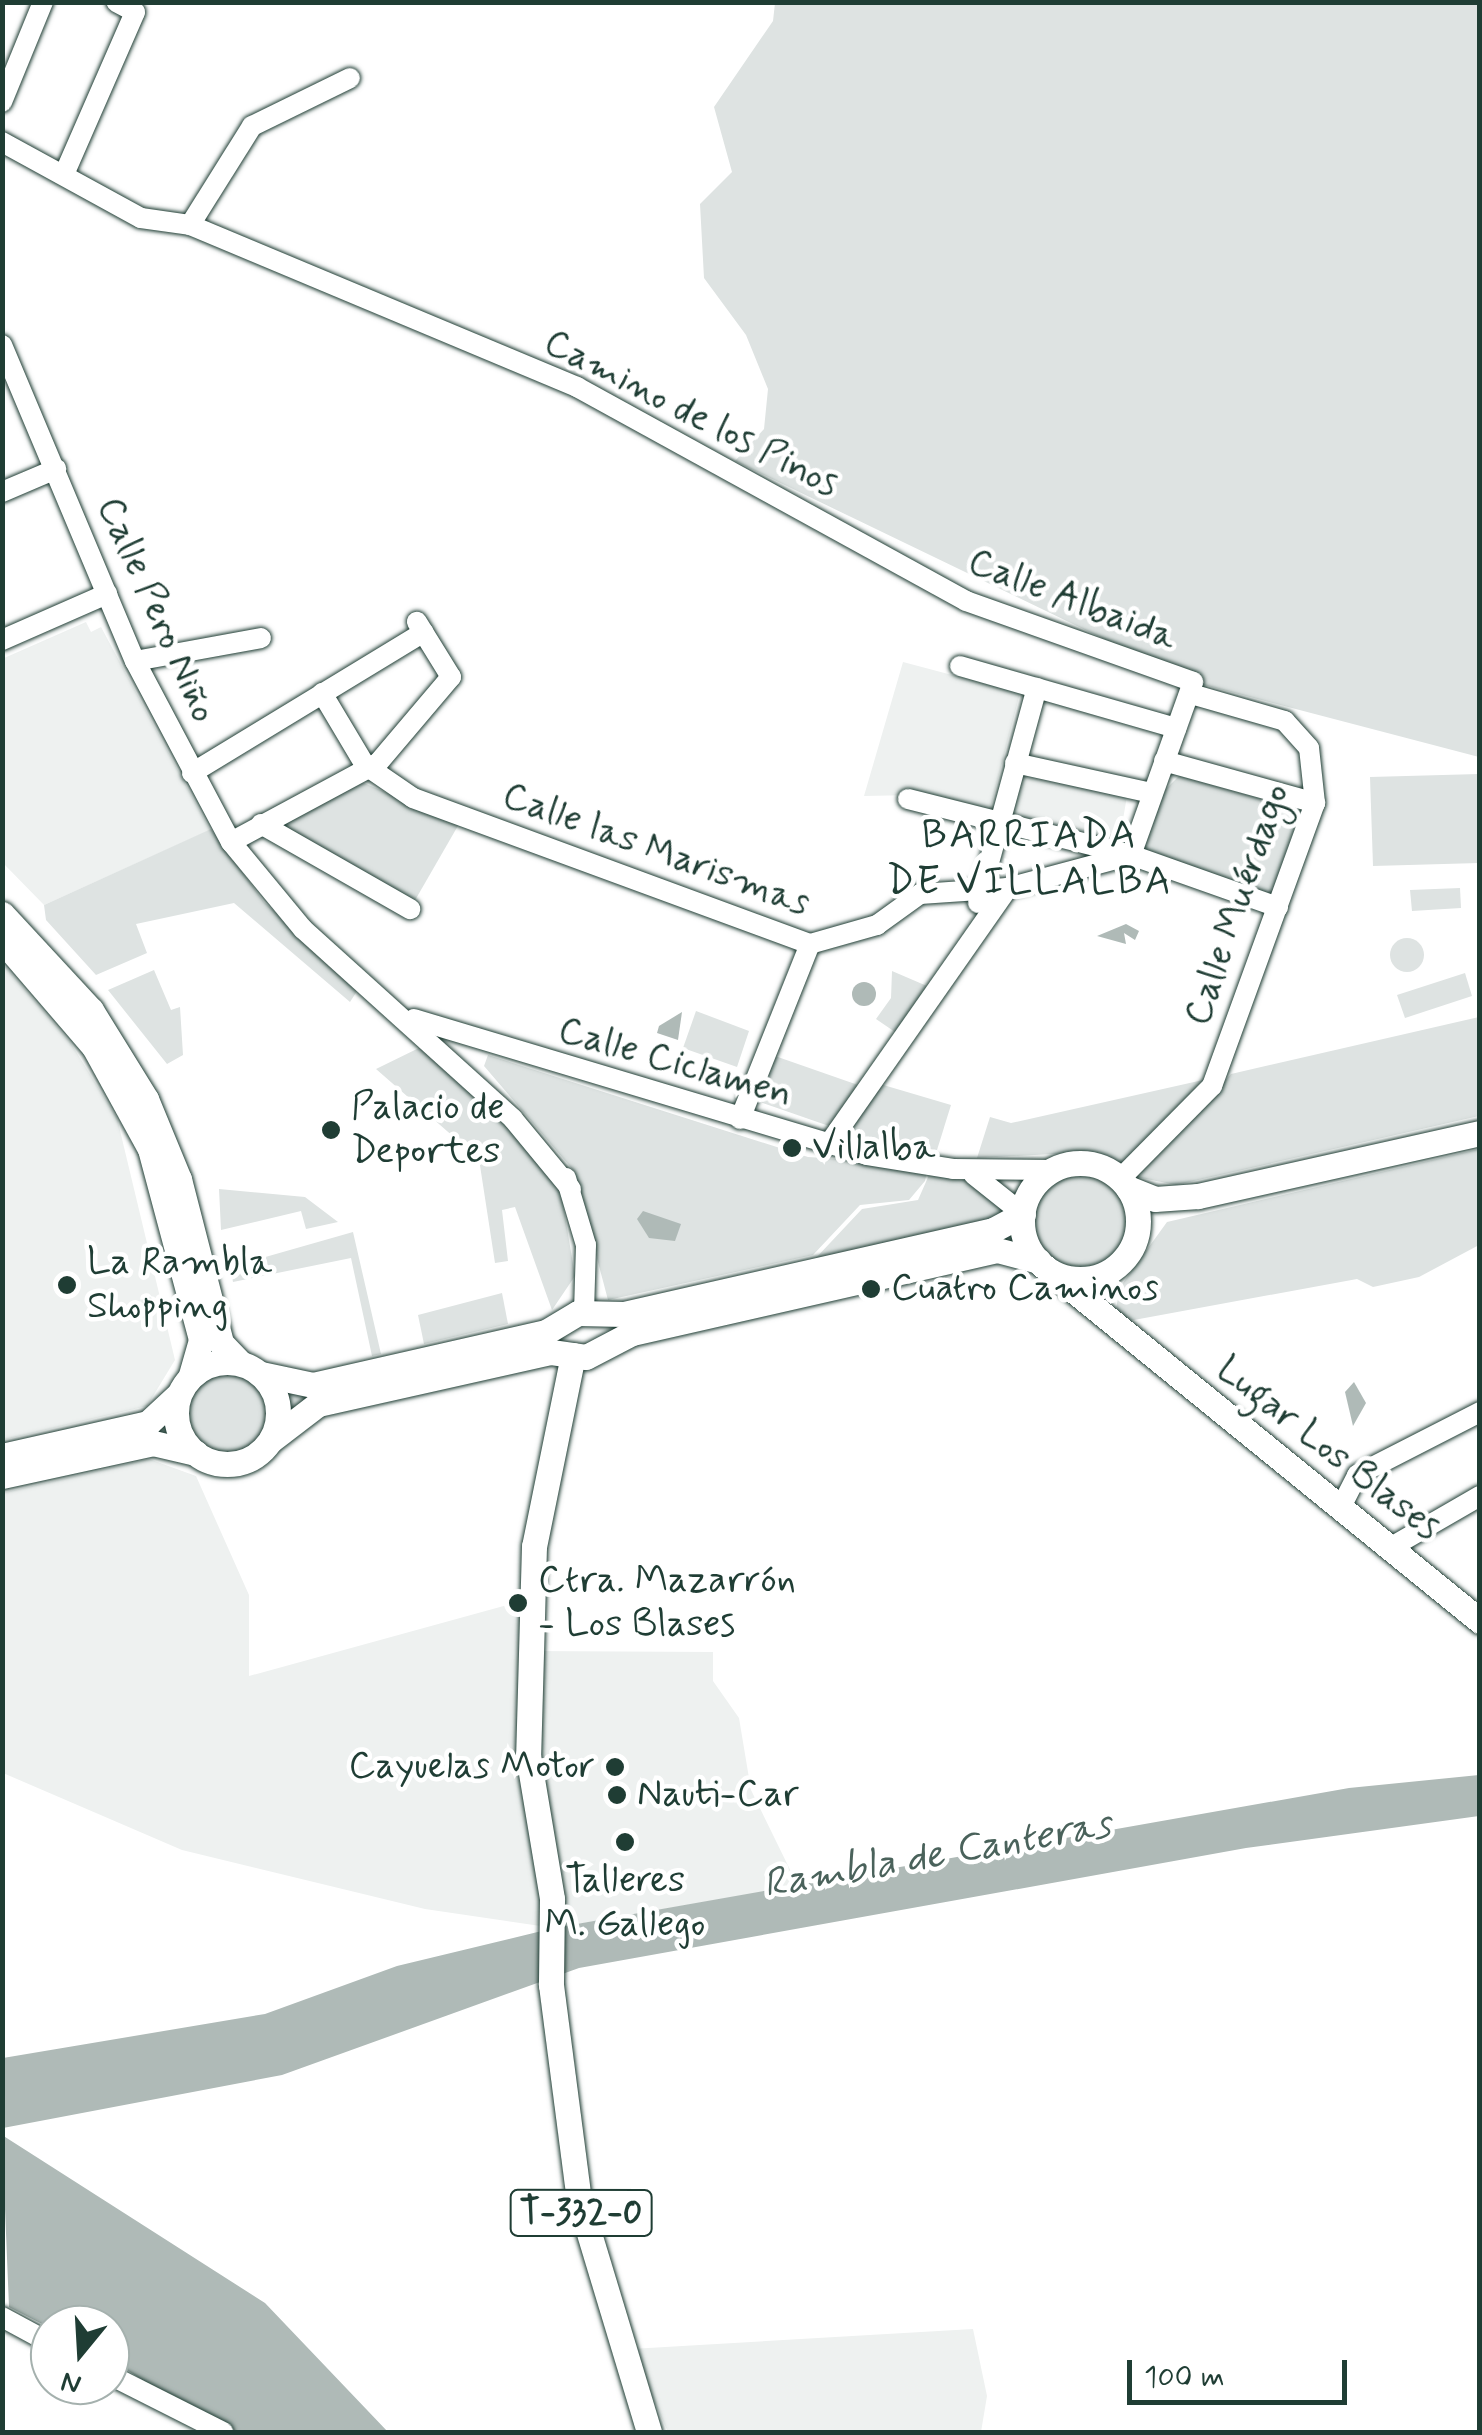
<!DOCTYPE html>
<meta charset="utf-8">
<style>
body{margin:0}
#map{position:relative;width:1482px;height:2435px;overflow:hidden;background:#fff;font-family:Mynerve,sans-serif}
div>[style]{position:absolute}
.built>*{inset:0;background:#eef1f0}
.green>*{inset:0;background:#dee3e2}
.round{border-radius:50%}
.water>*{inset:0;background:#afbab7}
.roads{filter:drop-shadow(0 0 2px #1f3d34) drop-shadow(0 0 2px #1f3d34)}
.minor>*{height:20px;margin:-10px;padding:0 10px;transform-origin:10px;border-radius:10px;background:#fff}
.major>*{height:25px;margin:-12.5px;padding:0 12.5px;transform-origin:12.5px;border-radius:12.5px;background:#fff}
.major>.ring{margin:-12.5px;padding:0;box-sizing:content-box;background:none;border:25px solid #fff;border-radius:50%}
.dots>*{width:28px;height:28px;translate:-50% -50%;box-sizing:border-box;border:5px solid #fff;border-radius:50%}
span{translate:-50% -50%;white-space:nowrap;text-align:center;line-height:1.15;-webkit-text-stroke:9px #fff;paint-order:stroke}
.shield-label span{padding:2px 8px;background:#fff;border:2px solid;border-radius:8px;-webkit-text-stroke-width:0}
.shield-label{font-size:35px;color:#1f3d34;font-weight:700}
.street-label{font-size:38px;color:#1f3d34}
.poi-label{font-size:38px;color:#1f3d34}
.left{translate:0 -50%;text-align:left}
.right{translate:-100% -50%;text-align:right}
.neighbourhood-label{font-size:40px;color:#1f3d34;letter-spacing:2.5px}
.water-label{font-size:40px;color:#4a625b;font-style:italic}
.frame{position:absolute;inset:0;border:5px solid #1f3d34;pointer-events:none}
.north{position:absolute;left:30px;top:2305px;width:100px;height:100px;box-sizing:border-box;background:#fff;border:2px solid #a5b1ae;border-radius:50%;rotate:198deg;font-size:28px;font-weight:700;line-height:40px;text-align:center;color:#1f3d34}
.north::after{content:'';display:block;margin:auto;width:35px;height:45px;background:#1f3d34;clip-path:polygon(50% 0,100% 100%,50% 72%,0 100%)}
.scale{position:absolute;left:1127px;top:2360px;width:220px;height:45px;box-sizing:border-box;border:5px solid #1f3d34;border-top:0;padding-left:12px;font-size:30px;line-height:35px;white-space:nowrap;color:#1f3d34;-webkit-text-stroke:8px #fff;paint-order:stroke}
</style>
<div id="map">
<div class="built">
<i style="clip-path:polygon(86px 622px,91px 632px,101px 627px,210px 830px,44px 905px,3px 863px,2px 659px)"></i>
<i style="clip-path:polygon(903px 662px,1020px 693px,989px 814px,914px 795px,864px 796px)"></i>
<i style="clip-path:polygon(1020px 776px,1127px 796px,1120px 837px,1008px 818px)"></i>
<i style="clip-path:polygon(3px 964px,70px 1042px,117px 1118px,175px 1360px,147px 1406px,3px 1440px)"></i>
<i style="clip-path:polygon(149px 1459px,196px 1476px,249px 1595px,249px 1676px,529px 1599px,528px 1651px,713px 1652px,713px 1681px,739px 1718px,751px 1790px,798px 1886px,554px 1928px,425px 1909px,182px 1850px,3px 1773px,2px 1493px)"></i>
<i style="clip-path:polygon(973px 2329px,987px 2396px,981px 2432px,668px 2432px,631px 2349px)"></i>
</div>
<div class="green">
<i style="clip-path:polygon(775px 3px,1479px 3px,1479px 757px,1193px 682px,735px 461px,764px 429px,768px 389px,746px 335px,704px 278px,700px 204px,732px 172px,714px 107px,773px 21px)"></i>
<i style="clip-path:polygon(1479px 774px,1479px 863px,1373px 866px,1370px 777px)"></i>
<i style="clip-path:polygon(1179px 776px,1301px 810px,1271px 894px,1143px 850px,1156px 799px)"></i>
<i style="clip-path:polygon(357px 780px,459px 824px,410px 909px,267px 832px)"></i>
<i style="clip-path:polygon(211px 829px,264px 902px,359px 988px,350px 1002px,234px 903px,136px 924px,147px 953px,96px 975px,46px 920px,44px 905px)"></i>
<i style="clip-path:polygon(1460px 888px,1461px 908px,1412px 911px,1410px 890px)"></i>
<i class="round" style="left:1390px;top:938px;width:34px;height:34px"></i>
<i style="clip-path:polygon(154px 970px,171px 1010px,180px 1007px,183px 1055px,167px 1064px,108px 990px)"></i>
<i style="clip-path:polygon(892px 971px,927px 986px,895px 1032px,876px 1019px,891px 998px)"></i>
<i style="clip-path:polygon(1465px 973px,1472px 996px,1405px 1018px,1397px 995px)"></i>
<i style="clip-path:polygon(696px 1011px,749px 1031px,737px 1067px,683px 1048px)"></i>
<i style="clip-path:polygon(1479px 1017px,1479px 1116px,1176px 1185px,1137px 1177px,1231px 1074px)"></i>
<i style="clip-path:polygon(423px 1046px,510px 1122px,561px 1192px,575px 1276px,552px 1310px,515px 1207px,502px 1210px,508px 1261px,495px 1263px,479px 1159px,376px 1069px)"></i>
<i style="clip-path:polygon(488px 1055px,808px 1157px,928px 1165px,925px 1181px,909px 1200px,860px 1205px,813px 1255px,608px 1300px,574px 1171px,484px 1066px)"></i>
<i style="clip-path:polygon(775px 1056px,858px 1085px,829px 1126px,757px 1101px)"></i>
<i style="clip-path:polygon(1203px 1080px,1122px 1164px,1090px 1152px,977px 1158px,990px 1117px,1011px 1123px)"></i>
<i style="clip-path:polygon(880px 1084px,951px 1105px,937px 1150px,843px 1135px)"></i>
<i style="clip-path:polygon(1479px 1149px,1479px 1245px,1419px 1277px,1373px 1287px,1357px 1279px,1123px 1322px,1116px 1309px,1120px 1287px,1167px 1222px)"></i>
<i style="clip-path:polygon(933px 1166px,1016px 1203px,1062px 1166px,1097px 1166px,1136px 1203px,1134px 1244px,1113px 1269px,1086px 1279px,1031px 1255px,814px 1260px,862px 1209px,918px 1200px)"></i>
<i style="clip-path:polygon(219px 1189px,305px 1197px,338px 1222px,306px 1229px,301px 1211px,221px 1230px)"></i>
<i style="clip-path:polygon(353px 1232px,381px 1354px,372px 1356px,351px 1258px,233px 1282px,230px 1267px)"></i>
<i style="clip-path:polygon(502px 1293px,508px 1324px,424px 1344px,418px 1315px)"></i>
<i style="clip-path:polygon(230px 1362px,301px 1387px,318px 1404px,238px 1463px,165px 1442px,148px 1423px,203px 1368px)"></i>
</div>
<div class="water">
<i style="clip-path:polygon(1126px 924px,1139px 931px,1135px 940px,1124px 933px,1126px 944px,1097px 936px)"></i>
<i class="round" style="left:852px;top:982px;width:24px;height:24px"></i>
<i style="clip-path:polygon(682px 1012px,678px 1040px,657px 1033px,659px 1026px)"></i>
<i style="clip-path:polygon(643px 1211px,681px 1224px,675px 1241px,649px 1238px,637px 1219px)"></i>
<i style="clip-path:polygon(1354px 1382px,1366px 1403px,1353px 1426px,1345px 1392px)"></i>
<i style="clip-path:polygon(1479px 1775px,1479px 1816px,1246px 1848px,579px 1968px,282px 2075px,3px 2128px,3px 2058px,265px 2014px,397px 1966px,554px 1928px,1349px 1788px)"></i>
<i style="clip-path:polygon(2px 2135px,265px 2303px,388px 2432px,223px 2432px,110px 2359px,110px 2325px,50px 2328px,9px 2307px)"></i>
</div>
<div class="roads">
<div class="minor">
<i style="left:2px;top:102px;width:108px;rotate:-67.7deg"></i>
<i style="left:2px;top:142px;width:158px;rotate:28.7deg"></i>
<i style="left:141px;top:218px;width:49px;rotate:8.1deg"></i>
<i style="left:190px;top:225px;width:420px;rotate:22.7deg"></i>
<i style="left:577px;top:387px;width:444px;rotate:28.8deg"></i>
<i style="left:966px;top:601px;width:241px;rotate:19.6deg"></i>
<i style="left:1193px;top:682px;width:184px;rotate:109.7deg"></i>
<i style="left:1131px;top:855px;width:230px;rotate:-165.9deg"></i>
<i style="left:66px;top:170px;width:172px;rotate:-66.4deg"></i>
<i style="left:135px;top:12px;width:21px;rotate:-152deg"></i>
<i style="left:190px;top:225px;width:117px;rotate:-57.9deg"></i>
<i style="left:252px;top:126px;width:109px;rotate:-26.1deg"></i>
<i style="left:2px;top:345px;width:343px;rotate:67.2deg"></i>
<i style="left:135px;top:661px;width:205px;rotate:62.1deg"></i>
<i style="left:231px;top:842px;width:113px;rotate:50.4deg"></i>
<i style="left:303px;top:929px;width:283px;rotate:42.1deg"></i>
<i style="left:513px;top:1119px;width:91px;rotate:50.4deg"></i>
<i style="left:2px;top:492px;width:59px;rotate:-23.1deg"></i>
<i style="left:2px;top:640px;width:115px;rotate:-23.7deg"></i>
<i style="left:135px;top:661px;width:128px;rotate:-10.3deg"></i>
<i style="left:960px;top:666px;width:225px;rotate:16deg"></i>
<i style="left:322px;top:693px;width:84px;rotate:59.2deg"></i>
<i style="left:365px;top:765px;width:58px;rotate:34.5deg"></i>
<i style="left:413px;top:798px;width:423px;rotate:20.2deg"></i>
<i style="left:1164px;top:761px;width:157px;rotate:15.5deg"></i>
<i style="left:1015px;top:763px;width:135px;rotate:12.4deg"></i>
<i style="left:192px;top:773px;width:271px;rotate:-31.3deg"></i>
<i style="left:261px;top:824px;width:172px;rotate:29.7deg"></i>
<i style="left:231px;top:842px;width:167px;rotate:-28.3deg"></i>
<i style="left:378px;top:763px;width:113px;rotate:-49.7deg"></i>
<i style="left:451px;top:677px;width:65px;rotate:-121.7deg"></i>
<i style="left:978px;top:903px;width:223px;rotate:-74.7deg"></i>
<i style="left:414px;top:1019px;width:472px;rotate:16.7deg"></i>
<i style="left:866px;top:1155px;width:88px;rotate:9.1deg"></i>
<i style="left:953px;top:1169px;width:101px;rotate:0.6deg"></i>
<i style="left:740px;top:1119px;width:188px;rotate:-68.2deg"></i>
<i style="left:810px;top:944px;width:70px;rotate:-15.8deg"></i>
<i style="left:877px;top:925px;width:53px;rotate:-35.8deg"></i>
<i style="left:920px;top:894px;width:88px;rotate:-3.9deg"></i>
<i style="left:1008px;top:888px;width:127px;rotate:-15deg"></i>
<i style="left:1131px;top:855px;width:156px;rotate:19.5deg"></i>
<i style="left:828px;top:1145px;width:314px;rotate:-55deg"></i>
<i style="left:974px;top:1175px;width:63px;rotate:38.5deg"></i>
<i style="left:566px;top:1178px;width:70px;rotate:73.4deg"></i>
<i style="left:586px;top:1245px;width:68px;rotate:91.7deg"></i>
<i style="left:1120px;top:1179px;width:131px;rotate:-45.3deg"></i>
<i style="left:1212px;top:1086px;width:301px;rotate:-70deg"></i>
<i style="left:1315px;top:803px;width:55px;rotate:-96.2deg"></i>
<i style="left:1309px;top:748px;width:36px;rotate:-132deg"></i>
<i style="left:1285px;top:721px;width:98px;rotate:-164deg"></i>
<i style="left:1342px;top:1505px;width:34px;rotate:-63deg"></i>
<i style="left:1357px;top:1475px;width:138px;rotate:-27.1deg"></i>
<i style="left:1395px;top:1545px;width:98px;rotate:-30deg"></i>
<i style="left:2px;top:2317px;width:55px;rotate:28.4deg"></i>
<i style="left:110px;top:2375px;width:127px;rotate:26.8deg"></i>
</div>
<div class="major">
<i style="left:2px;top:914px;width:131px;rotate:47.2deg"></i>
<i style="left:91px;top:1010px;width:105px;rotate:58.3deg"></i>
<i style="left:146px;top:1099px;width:87px;rotate:67.6deg"></i>
<i style="left:179px;top:1179px;width:169px;rotate:75.6deg"></i>
<i style="left:221px;top:1343px;width:28px;rotate:46deg"></i>
<i style="left:2px;top:940px;width:141px;rotate:49.3deg"></i>
<i style="left:94px;top:1047px;width:116px;rotate:61.2deg"></i>
<i style="left:150px;top:1149px;width:198px;rotate:75deg"></i>
<i style="left:201px;top:1340px;width:37px;rotate:106deg"></i>
<i class="ring" style="left:1022px;top:1163px;width:91px;height:91px"></i>
<i style="left:1128px;top:1188px;width:29px;rotate:22deg"></i>
<i style="left:1155px;top:1199px;width:43px;rotate:-4deg"></i>
<i style="left:1198px;top:1196px;width:289px;rotate:-12.6deg"></i>
<i style="left:1041px;top:1264px;width:566px;rotate:39.12deg"></i>
<i style="left:573px;top:1355px;width:195px;rotate:101.5deg"></i>
<i style="left:534px;top:1546px;width:209px;rotate:91.6deg"></i>
<i style="left:528px;top:1755px;width:146px;rotate:80.5deg"></i>
<i style="left:552px;top:1899px;width:86px;rotate:90.7deg"></i>
<i style="left:551px;top:1985px;width:217px;rotate:82.6deg"></i>
<i style="left:579px;top:2200px;width:242px;rotate:73.2deg"></i>
<i class="ring" style="left:176px;top:1362px;width:77px;height:77px"></i>
<i style="left:261px;top:1374px;width:53px;rotate:11.9deg"></i>
<i style="left:313px;top:1385px;width:239px;rotate:-12.8deg"></i>
<i style="left:546px;top:1332px;width:37px;rotate:-31deg"></i>
<i style="left:578px;top:1313px;width:46px;rotate:1.2deg"></i>
<i style="left:624px;top:1314px;width:378px;rotate:-12.8deg"></i>
<i style="left:993px;top:1230px;width:34px;rotate:-28deg"></i>
<i style="left:271px;top:1440px;width:59px;rotate:-37.5deg"></i>
<i style="left:318px;top:1404px;width:239px;rotate:-12.6deg"></i>
<i style="left:551px;top:1352px;width:35px;rotate:8deg"></i>
<i style="left:586px;top:1357px;width:52px;rotate:-27.6deg"></i>
<i style="left:632px;top:1333px;width:374px;rotate:-12.8deg"></i>
<i style="left:997px;top:1250px;width:43px;rotate:14.7deg"></i>
<i style="left:2px;top:1456px;width:150px;rotate:-12.7deg"></i>
<i style="left:148px;top:1423px;width:42px;rotate:-43.1deg"></i>
<i style="left:2px;top:1476px;width:155px;rotate:-12.3deg"></i>
<i style="left:153px;top:1443px;width:44px;rotate:13.1deg"></i>
</div>
</div>
<div class="dots">
<i style="left:331px;top:1130px;background:#1f3d34"></i>
<i style="left:792px;top:1148px;background:#1f3d34"></i>
<i style="left:67px;top:1285px;background:#1f3d34"></i>
<i style="left:871px;top:1289px;background:#1f3d34"></i>
<i style="left:518px;top:1603px;background:#1f3d34"></i>
<i style="left:615px;top:1767px;background:#1f3d34"></i>
<i style="left:617px;top:1795px;background:#1f3d34"></i>
<i style="left:625px;top:1842px;background:#1f3d34"></i>
</div>
<div class="shield-label">
<span style="left:581px;top:2213px">T-332-0</span>
</div>
<div class="street-label">
<span style="left:691px;top:414px;rotate:27deg">Camino de los Pinos</span>
<span style="left:1072px;top:600px;rotate:21deg">Calle Albaida</span>
<span style="left:156px;top:610px;rotate:66deg">Calle Pero Niño</span>
<span style="left:656px;top:850px;rotate:20deg">Calle las Marismas</span>
<span style="left:1238px;top:905px;rotate:-71deg">Calle Muérdago</span>
<span style="left:675px;top:1063px;rotate:16deg">Calle Ciclamen</span>
<span style="left:1328px;top:1449px;rotate:38deg">Lugar Los Blases</span>
</div>
<div class="poi-label">
<span class="left" style="left:351px;top:1130px">Palacio de<br>Deportes</span>
<span class="left" style="left:812px;top:1148px">Villalba</span>
<span class="left" style="left:87px;top:1285px">La Rambla<br>Shopping</span>
<span class="left" style="left:891px;top:1289px">Cuatro Caminos</span>
<span class="left" style="left:538px;top:1603px">Ctra. Mazarrón<br>- Los Blases</span>
<span class="right" style="left:595px;top:1767px">Cayuelas Motor</span>
<span class="left" style="left:637px;top:1795px">Nauti-Car</span>
<span style="left:625px;top:1903px">Talleres<br>M. Gallego</span>
</div>
<div class="neighbourhood-label">
<span style="left:1030px;top:859px">BARRIADA<br>DE VILLALBA</span>
</div>
<div class="water-label">
<span style="left:937px;top:1855px;rotate:-10deg">Rambla de Canteras</span>
</div>
<div class="frame"></div>
<div class="north">N</div>
<div class="scale">100 m</div>
</div>
